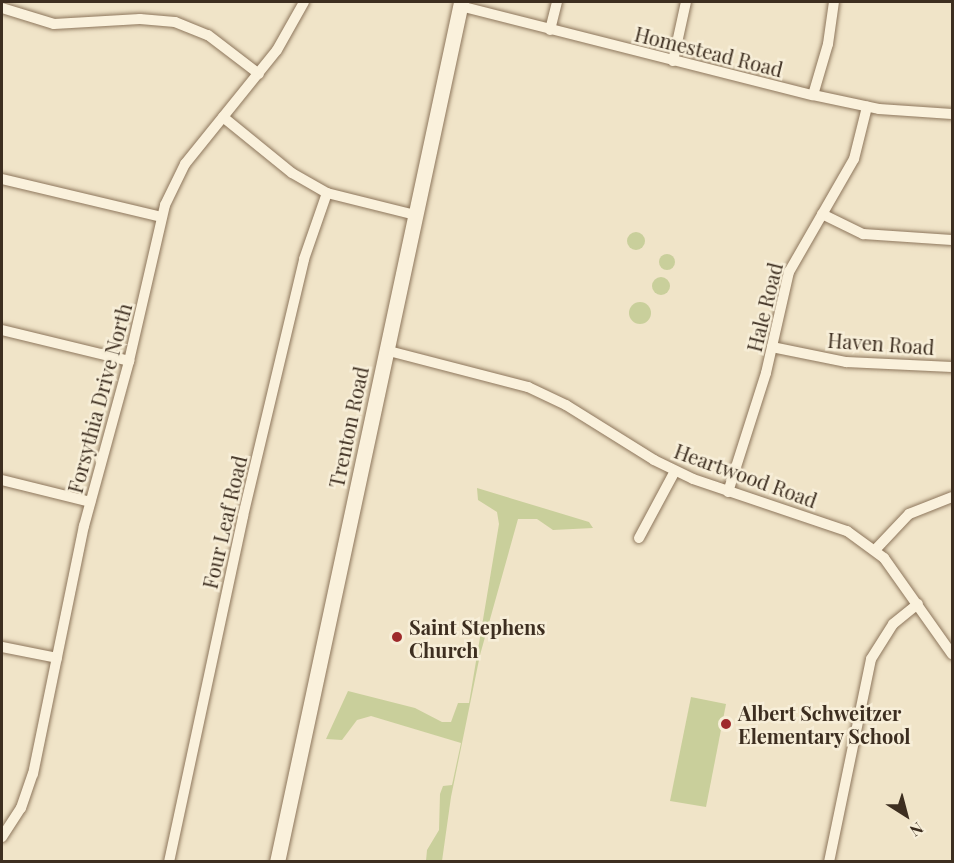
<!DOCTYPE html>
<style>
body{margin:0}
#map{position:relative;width:954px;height:863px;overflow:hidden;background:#f0e4c8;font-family:"Playfair Display",serif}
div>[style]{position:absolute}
.green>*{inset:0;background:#c9cf9b}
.round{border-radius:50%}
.roads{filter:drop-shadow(0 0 2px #8d765c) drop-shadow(0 0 2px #8d765c)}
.street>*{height:10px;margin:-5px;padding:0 5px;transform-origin:5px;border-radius:5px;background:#faf1dc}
.secondary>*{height:15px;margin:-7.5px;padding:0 7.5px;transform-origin:7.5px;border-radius:7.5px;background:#faf1dc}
.dots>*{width:16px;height:16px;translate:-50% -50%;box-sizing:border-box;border:3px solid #f7eed8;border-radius:50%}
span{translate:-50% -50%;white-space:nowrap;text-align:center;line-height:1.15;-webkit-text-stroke:5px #f7eed8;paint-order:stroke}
.street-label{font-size:20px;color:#3d2e20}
.poi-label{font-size:20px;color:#3d2e20;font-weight:700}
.left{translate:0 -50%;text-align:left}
.frame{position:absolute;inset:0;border:3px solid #3d2e20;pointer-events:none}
.north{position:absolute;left:876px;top:785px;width:60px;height:60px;-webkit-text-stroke:4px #f7eed8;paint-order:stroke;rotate:144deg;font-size:16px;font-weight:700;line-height:24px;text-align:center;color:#3d2e20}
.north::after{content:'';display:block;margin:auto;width:21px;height:27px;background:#3d2e20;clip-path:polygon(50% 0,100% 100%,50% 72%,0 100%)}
</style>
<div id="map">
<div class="green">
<i class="round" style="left:627px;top:232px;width:18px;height:18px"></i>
<i class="round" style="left:659px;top:254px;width:16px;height:16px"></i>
<i class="round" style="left:652px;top:277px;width:18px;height:18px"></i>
<i class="round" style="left:629px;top:302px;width:22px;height:22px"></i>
<i style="clip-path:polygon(477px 488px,589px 522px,593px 528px,553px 530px,537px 519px,518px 519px,480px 655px,451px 797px,442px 861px,426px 861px,427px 850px,439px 830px,440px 794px,443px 786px,452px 785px,461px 743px,371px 716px,357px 720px,342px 740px,326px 739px,348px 691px,415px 708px,442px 722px,451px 722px,458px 703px,469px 703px,499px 524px,497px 512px,478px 500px)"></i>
<i style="clip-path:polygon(691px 697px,726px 704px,706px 807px,670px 801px)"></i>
</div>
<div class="roads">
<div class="street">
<i style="left:460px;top:6px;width:364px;rotate:14.2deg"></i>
<i style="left:813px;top:95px;width:67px;rotate:12deg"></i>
<i style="left:879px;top:109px;width:73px;rotate:3.9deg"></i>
<i style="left:2px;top:8px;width:54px;rotate:17.1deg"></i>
<i style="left:54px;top:24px;width:86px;rotate:-3.3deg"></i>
<i style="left:140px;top:19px;width:35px;rotate:5deg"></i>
<i style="left:175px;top:22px;width:35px;rotate:22deg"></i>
<i style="left:208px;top:35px;width:64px;rotate:37.4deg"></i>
<i style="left:550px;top:30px;width:29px;rotate:-76deg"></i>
<i style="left:673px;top:61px;width:60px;rotate:-77.6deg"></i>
<i style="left:813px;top:95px;width:53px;rotate:-73.6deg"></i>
<i style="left:828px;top:44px;width:42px;rotate:-81.9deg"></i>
<i style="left:223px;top:117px;width:89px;rotate:39.1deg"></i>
<i style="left:292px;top:173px;width:40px;rotate:29.7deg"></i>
<i style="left:327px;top:193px;width:91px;rotate:14deg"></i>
<i style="left:2px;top:179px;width:163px;rotate:13.4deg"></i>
<i style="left:822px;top:214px;width:46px;rotate:26deg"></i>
<i style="left:863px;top:234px;width:89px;rotate:3.9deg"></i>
<i style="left:2px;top:330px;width:131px;rotate:13.7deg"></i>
<i style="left:772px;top:347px;width:76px;rotate:11.5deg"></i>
<i style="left:846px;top:362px;width:106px;rotate:2.7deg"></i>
<i style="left:385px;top:350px;width:148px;rotate:14.5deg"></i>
<i style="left:528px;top:387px;width:42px;rotate:25.3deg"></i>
<i style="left:566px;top:405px;width:104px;rotate:32deg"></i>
<i style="left:654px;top:460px;width:43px;rotate:26deg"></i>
<i style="left:693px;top:479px;width:163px;rotate:18.7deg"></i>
<i style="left:847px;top:531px;width:46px;rotate:36.1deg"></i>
<i style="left:884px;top:558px;width:118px;rotate:54.7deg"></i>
<i style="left:2px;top:480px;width:91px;rotate:14deg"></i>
<i style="left:728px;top:492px;width:125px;rotate:-72.3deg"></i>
<i style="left:766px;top:373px;width:104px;rotate:-77.2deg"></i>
<i style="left:789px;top:272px;width:130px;rotate:-60.1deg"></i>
<i style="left:854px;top:159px;width:54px;rotate:-76deg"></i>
<i style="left:639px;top:538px;width:76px;rotate:-61.8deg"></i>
<i style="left:875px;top:550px;width:50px;rotate:-46.6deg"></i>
<i style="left:909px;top:514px;width:46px;rotate:-21.6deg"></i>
<i style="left:2px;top:647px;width:56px;rotate:11.3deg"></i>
<i style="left:2px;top:837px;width:35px;rotate:-57deg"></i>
<i style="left:21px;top:808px;width:36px;rotate:-71deg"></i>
<i style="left:33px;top:774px;width:253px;rotate:-78.4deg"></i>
<i style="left:84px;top:526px;width:171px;rotate:-74.7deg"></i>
<i style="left:129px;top:361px;width:160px;rotate:-77deg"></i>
<i style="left:165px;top:205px;width:46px;rotate:-64deg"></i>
<i style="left:185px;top:164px;width:146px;rotate:-51.1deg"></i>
<i style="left:277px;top:50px;width:55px;rotate:-60.6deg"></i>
<i style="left:169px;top:862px;width:354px;rotate:-77.9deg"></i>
<i style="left:243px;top:516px;width:264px;rotate:-76.6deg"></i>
<i style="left:304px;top:259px;width:70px;rotate:-70.8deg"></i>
<i style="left:829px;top:862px;width:207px;rotate:-78.3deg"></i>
<i style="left:871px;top:659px;width:41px;rotate:-57.8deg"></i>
<i style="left:893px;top:624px;width:32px;rotate:-39deg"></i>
</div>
<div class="secondary">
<i style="left:277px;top:862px;width:879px;rotate:-77.92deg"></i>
</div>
</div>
<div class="dots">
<i style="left:397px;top:637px;background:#9e2a2b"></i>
<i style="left:726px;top:724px;background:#9e2a2b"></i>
</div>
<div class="street-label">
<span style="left:709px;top:51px;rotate:14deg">Homestead Road</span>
<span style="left:764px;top:307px;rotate:-76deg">Hale Road</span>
<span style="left:881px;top:343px;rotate:4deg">Haven Road</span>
<span style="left:99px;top:398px;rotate:-75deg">Forsythia Drive North</span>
<span style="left:348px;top:427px;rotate:-78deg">Trenton Road</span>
<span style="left:746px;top:475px;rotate:20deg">Heartwood Road</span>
<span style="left:224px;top:522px;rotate:-77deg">Four Leaf Road</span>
</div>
<div class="poi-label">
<span class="left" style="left:409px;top:638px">Saint Stephens<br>Church</span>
<span class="left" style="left:738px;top:724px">Albert Schweitzer<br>Elementary School</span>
</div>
<div class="frame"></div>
<div class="north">N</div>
</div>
